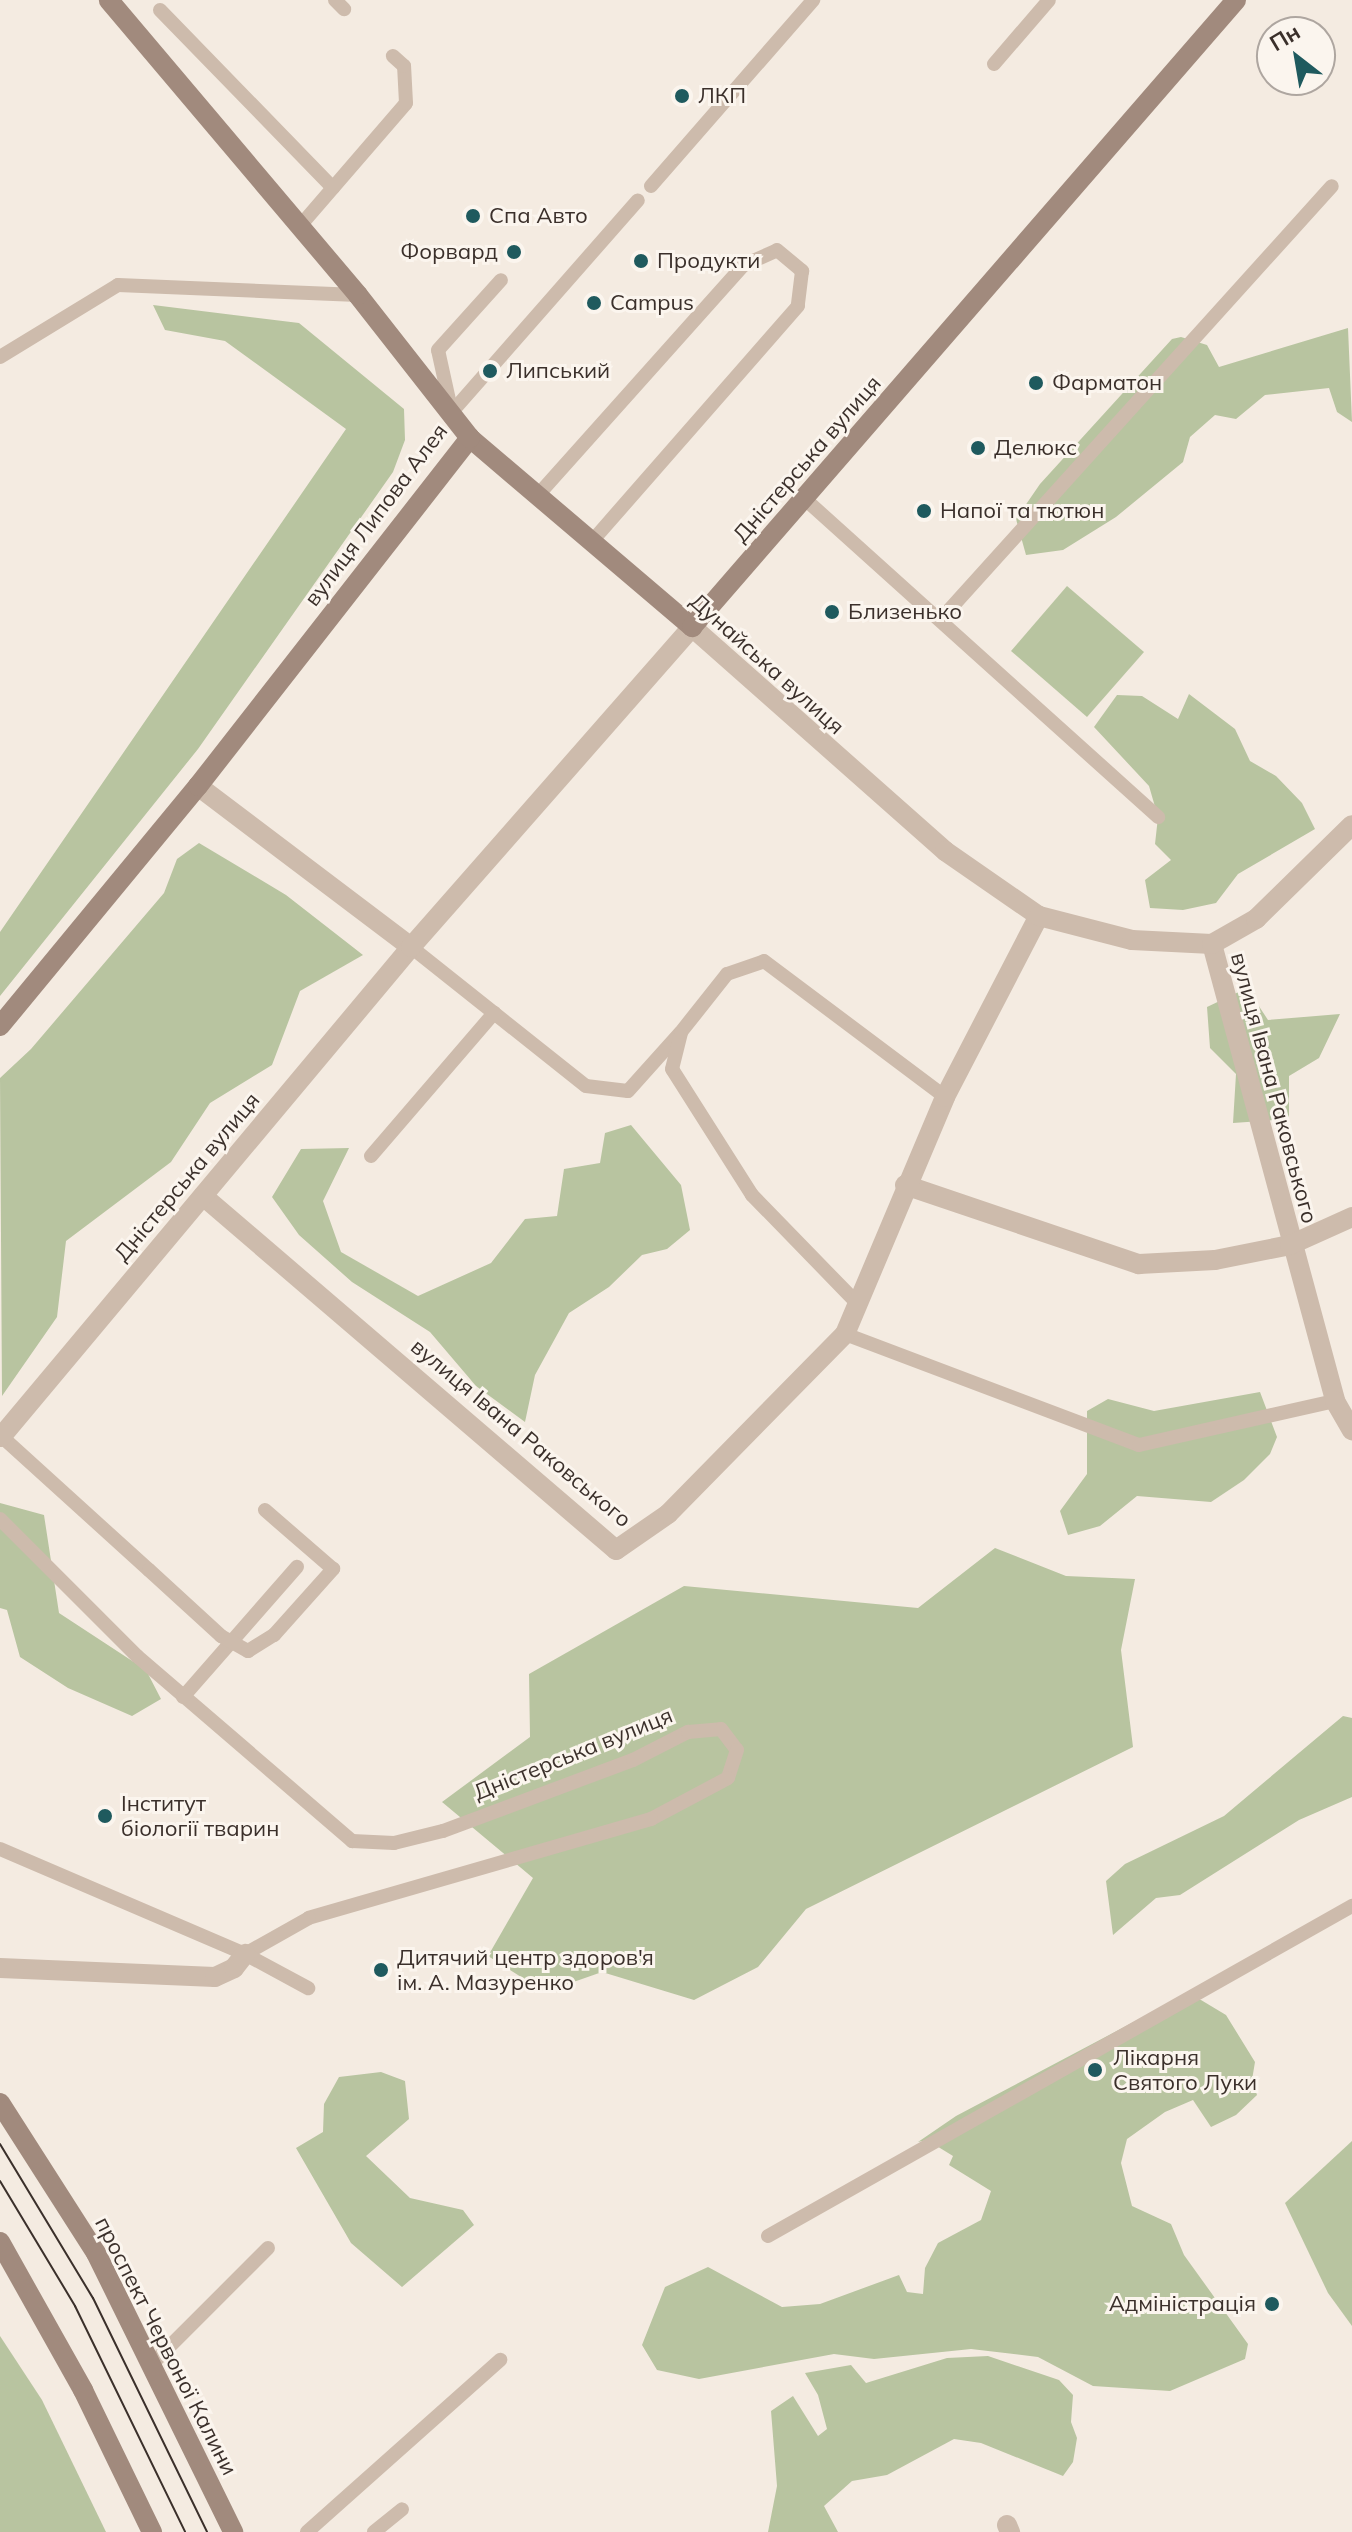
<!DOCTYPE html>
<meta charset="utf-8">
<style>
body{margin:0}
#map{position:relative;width:1352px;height:2532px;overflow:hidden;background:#f4ebe1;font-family:Mulish,sans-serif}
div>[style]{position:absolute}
.green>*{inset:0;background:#b8c4a0}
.lane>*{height:14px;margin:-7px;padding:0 7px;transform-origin:7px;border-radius:7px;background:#cdbbac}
.street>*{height:20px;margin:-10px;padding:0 10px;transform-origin:10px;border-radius:10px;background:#cdbbac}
.secondary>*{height:20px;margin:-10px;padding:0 10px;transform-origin:10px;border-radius:10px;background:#a18a7d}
.tram>*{height:2px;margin:-1px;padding:0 1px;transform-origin:1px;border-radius:1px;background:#3b302b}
.lane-bridge>*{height:14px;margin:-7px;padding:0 7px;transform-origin:7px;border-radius:7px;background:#cdbbac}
.dots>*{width:22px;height:22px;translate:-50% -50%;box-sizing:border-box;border:4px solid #fbf5ee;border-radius:50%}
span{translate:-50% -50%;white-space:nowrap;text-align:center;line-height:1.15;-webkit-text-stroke:6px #fbf5ee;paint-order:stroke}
.poi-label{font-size:22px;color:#3b302b}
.left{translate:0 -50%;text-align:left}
.right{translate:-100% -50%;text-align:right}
.street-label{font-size:22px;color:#3b302b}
.north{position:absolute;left:1256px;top:16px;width:80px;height:80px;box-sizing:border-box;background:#fbf5ee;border:2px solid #aea6a0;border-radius:50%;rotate:329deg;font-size:22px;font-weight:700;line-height:32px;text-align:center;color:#3b302b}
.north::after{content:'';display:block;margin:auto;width:28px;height:36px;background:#1f5a5e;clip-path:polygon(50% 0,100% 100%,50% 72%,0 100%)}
</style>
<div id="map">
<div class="green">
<i style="clip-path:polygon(153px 305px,299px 323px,404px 409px,405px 440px,393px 472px,198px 749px,0 996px,0 932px,346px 429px,225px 341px,165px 330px)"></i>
<i style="clip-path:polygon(1348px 328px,1352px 422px,1337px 412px,1329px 388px,1265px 395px,1236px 419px,1215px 415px,1190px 437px,1183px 462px,1116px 517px,1063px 550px,1026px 555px,1016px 519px,1040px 484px,1172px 339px,1181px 337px,1207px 345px,1219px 367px)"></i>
<i style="clip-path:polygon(1067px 586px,1144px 652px,1087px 717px,1011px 651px)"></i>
<i style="clip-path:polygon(1189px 694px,1235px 729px,1250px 761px,1276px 776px,1302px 803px,1315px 829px,1238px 874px,1216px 903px,1183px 910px,1150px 908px,1145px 880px,1171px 860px,1155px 844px,1158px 817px,1149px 786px,1094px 727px,1117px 695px,1142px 696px,1178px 719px)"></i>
<i style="clip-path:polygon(199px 843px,286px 895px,363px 955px,300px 991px,272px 1065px,210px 1103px,171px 1162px,66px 1241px,57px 1317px,2px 1396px,0 1078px,31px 1049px,164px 893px,177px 859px)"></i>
<i style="clip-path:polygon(1247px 988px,1268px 1020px,1340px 1014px,1319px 1058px,1289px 1076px,1289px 1119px,1233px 1123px,1236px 1074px,1210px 1048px,1207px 1007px)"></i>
<i style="clip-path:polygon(631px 1125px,681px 1185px,690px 1230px,667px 1249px,642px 1255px,609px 1287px,569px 1313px,535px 1375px,525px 1422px,476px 1386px,430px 1332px,352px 1282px,299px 1235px,272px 1197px,301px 1149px,349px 1148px,323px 1201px,341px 1252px,418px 1296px,491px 1263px,525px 1219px,557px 1216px,564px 1169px,600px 1163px,605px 1133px)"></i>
<i style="clip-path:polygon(1260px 1392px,1277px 1437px,1270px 1454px,1244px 1480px,1211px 1502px,1137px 1496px,1100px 1526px,1068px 1535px,1060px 1511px,1087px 1474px,1087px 1411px,1108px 1399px,1154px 1411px)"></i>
<i style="clip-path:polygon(0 1503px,44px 1515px,59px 1613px,146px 1670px,161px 1699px,132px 1716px,68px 1688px,20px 1657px,7px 1610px,0 1608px)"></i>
<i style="clip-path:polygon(995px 1548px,1066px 1576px,1135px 1579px,1121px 1650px,1133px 1747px,806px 1909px,758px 1967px,694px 2000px,602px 1972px,545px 1992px,488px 1956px,533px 1878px,442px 1802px,530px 1737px,529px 1674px,684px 1586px,918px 1608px)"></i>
<i style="clip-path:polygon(1343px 1716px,1352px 1718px,1352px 1797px,1299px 1820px,1180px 1895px,1156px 1898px,1113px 1935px,1106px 1881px,1125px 1864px,1224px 1816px)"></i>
<i style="clip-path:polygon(1179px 1998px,1201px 2000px,1226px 2015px,1255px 2062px,1252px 2080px,1257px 2095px,1236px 2115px,1211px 2127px,1193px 2100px,1165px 2112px,1127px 2139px,1121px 2163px,1132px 2206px,1171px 2224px,1184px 2255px,1248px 2344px,1245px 2359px,1170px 2391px,1093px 2386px,1038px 2357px,971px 2349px,874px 2359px,834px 2354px,699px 2379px,657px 2370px,642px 2345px,665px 2287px,708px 2267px,782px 2307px,820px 2304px,899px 2275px,907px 2292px,923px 2294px,925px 2268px,938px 2243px,981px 2220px,991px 2191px,949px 2165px,953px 2156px,927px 2140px,918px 2142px,956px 2116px)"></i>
<i style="clip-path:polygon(381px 2072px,405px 2081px,409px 2119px,366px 2156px,410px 2198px,463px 2210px,474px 2225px,402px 2287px,351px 2243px,296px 2148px,323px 2132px,324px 2104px,339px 2077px)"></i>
<i style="clip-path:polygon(1352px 2141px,1352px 2326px,1328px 2293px,1285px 2203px)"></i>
<i style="clip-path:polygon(0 2336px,42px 2400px,106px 2532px,0 2532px)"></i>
<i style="clip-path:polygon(988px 2356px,1059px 2380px,1073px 2395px,1071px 2422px,1077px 2438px,1073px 2462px,1063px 2476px,981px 2443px,954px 2439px,887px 2475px,852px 2481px,824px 2506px,838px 2532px,768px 2532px,777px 2486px,771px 2411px,793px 2396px,818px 2436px,827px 2429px,818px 2395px,805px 2373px,851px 2365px,866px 2383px,947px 2358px)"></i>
</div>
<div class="lane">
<i style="left:335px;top:0;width:13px;rotate:45deg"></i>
<i style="left:160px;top:10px;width:248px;rotate:45.8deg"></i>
<i style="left:994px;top:64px;width:84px;rotate:-49.3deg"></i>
<i style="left:651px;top:186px;width:247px;rotate:-48.9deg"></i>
<i style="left:300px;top:226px;width:162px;rotate:-49.2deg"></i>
<i style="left:406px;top:103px;width:37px;rotate:-93deg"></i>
<i style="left:404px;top:66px;width:15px;rotate:-138deg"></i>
<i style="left:0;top:357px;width:138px;rotate:-31.4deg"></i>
<i style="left:118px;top:285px;width:240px;rotate:2.4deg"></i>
<i style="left:451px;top:409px;width:60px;rotate:-102.4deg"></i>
<i style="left:438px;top:350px;width:94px;rotate:-48deg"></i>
<i style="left:451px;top:413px;width:283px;rotate:-48.7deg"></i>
<i style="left:538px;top:495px;width:309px;rotate:-48.2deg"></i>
<i style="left:744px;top:265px;width:36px;rotate:-24deg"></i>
<i style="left:777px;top:250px;width:33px;rotate:40deg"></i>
<i style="left:802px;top:271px;width:35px;rotate:97deg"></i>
<i style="left:798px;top:306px;width:313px;rotate:131.2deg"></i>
<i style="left:806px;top:500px;width:474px;rotate:42deg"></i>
<i style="left:941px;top:619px;width:583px;rotate:-47.92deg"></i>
<i style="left:411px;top:947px;width:223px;rotate:38.5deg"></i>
<i style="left:586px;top:1086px;width:42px;rotate:6.8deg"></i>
<i style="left:628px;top:1091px;width:78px;rotate:-48.1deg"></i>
<i style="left:371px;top:1156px;width:189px;rotate:-49.3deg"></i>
<i style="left:857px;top:1303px;width:151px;rotate:-134.2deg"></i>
<i style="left:752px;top:1195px;width:149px;rotate:-122.4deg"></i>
<i style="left:672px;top:1069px;width:38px;rotate:-76deg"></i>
<i style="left:681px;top:1032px;width:74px;rotate:-51.6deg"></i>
<i style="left:727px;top:974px;width:39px;rotate:-19deg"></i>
<i style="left:764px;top:961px;width:226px;rotate:36.9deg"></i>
<i style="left:845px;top:1334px;width:314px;rotate:20.7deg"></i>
<i style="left:1139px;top:1445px;width:201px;rotate:-12.7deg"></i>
<i style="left:0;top:1435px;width:201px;rotate:42.2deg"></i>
<i style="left:0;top:1519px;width:194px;rotate:45deg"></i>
<i style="left:137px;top:1656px;width:284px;rotate:40.7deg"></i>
<i style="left:352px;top:1841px;width:42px;rotate:2.7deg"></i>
<i style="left:394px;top:1843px;width:50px;rotate:-13.8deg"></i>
<i style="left:443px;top:1831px;width:203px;rotate:-20.5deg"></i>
<i style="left:633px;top:1760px;width:62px;rotate:-27deg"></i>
<i style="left:688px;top:1732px;width:33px;rotate:-5deg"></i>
<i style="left:721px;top:1729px;width:26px;rotate:53deg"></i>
<i style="left:737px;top:1750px;width:29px;rotate:108deg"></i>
<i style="left:728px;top:1778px;width:87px;rotate:152deg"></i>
<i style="left:651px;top:1819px;width:356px;rotate:163.9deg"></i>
<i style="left:309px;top:1918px;width:73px;rotate:150.6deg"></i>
<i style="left:183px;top:1697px;width:173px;rotate:-48.8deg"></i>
<i style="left:0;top:1849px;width:267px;rotate:23.2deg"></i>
<i style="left:245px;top:1954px;width:72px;rotate:28.4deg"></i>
<i style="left:768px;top:2236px;width:671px;rotate:-29.47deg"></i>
<i style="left:152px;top:2364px;width:164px;rotate:-45deg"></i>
<i style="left:307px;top:2532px;width:259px;rotate:-41.7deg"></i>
<i style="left:374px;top:2532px;width:36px;rotate:-39deg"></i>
</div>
<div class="street">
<i style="left:198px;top:786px;width:267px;rotate:37.1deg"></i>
<i style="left:1212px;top:944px;width:473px;rotate:74.9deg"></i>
<i style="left:1335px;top:1401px;width:34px;rotate:60deg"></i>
<i style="left:905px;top:1185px;width:247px;rotate:18.7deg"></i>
<i style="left:1139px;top:1264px;width:76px;rotate:-3deg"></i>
<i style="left:1215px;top:1260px;width:76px;rotate:-11.3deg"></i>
<i style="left:1290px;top:1245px;width:68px;rotate:-24.3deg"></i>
<i style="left:203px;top:1196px;width:544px;rotate:40.6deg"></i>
<i style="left:616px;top:1550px;width:63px;rotate:-34.7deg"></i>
<i style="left:668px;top:1514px;width:252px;rotate:-45.5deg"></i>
<i style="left:845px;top:1334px;width:257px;rotate:-67.1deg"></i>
<i style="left:945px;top:1097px;width:204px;rotate:-62.6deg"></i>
<i style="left:1px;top:1437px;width:639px;rotate:-50.08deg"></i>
<i style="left:411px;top:947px;width:426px;rotate:-48.7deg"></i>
<i style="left:692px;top:627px;width:338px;rotate:41.5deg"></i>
<i style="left:945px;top:851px;width:114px;rotate:34.7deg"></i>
<i style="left:1039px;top:916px;width:96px;rotate:14.5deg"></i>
<i style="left:1132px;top:940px;width:80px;rotate:2.9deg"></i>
<i style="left:1212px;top:944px;width:51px;rotate:-29.6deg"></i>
<i style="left:1256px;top:919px;width:134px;rotate:-44.4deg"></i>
<i style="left:0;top:1968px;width:215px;rotate:2.4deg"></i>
<i style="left:215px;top:1977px;width:21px;rotate:-25deg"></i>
<i style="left:234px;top:1968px;width:18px;rotate:-52deg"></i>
<i style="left:1007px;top:2525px;width:8px;rotate:67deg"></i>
</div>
<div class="secondary">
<i style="left:470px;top:438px;width:292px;rotate:40.4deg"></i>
<i style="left:692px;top:627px;width:830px;rotate:-49.05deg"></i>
<i style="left:0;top:1026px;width:311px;rotate:-50.5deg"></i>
<i style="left:198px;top:786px;width:442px;rotate:-52deg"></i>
<i style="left:470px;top:438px;width:182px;rotate:-128.1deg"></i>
<i style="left:358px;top:295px;width:386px;rotate:-130.2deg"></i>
<i style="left:0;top:2103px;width:178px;rotate:57.4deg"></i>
<i style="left:96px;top:2253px;width:311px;rotate:63.8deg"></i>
<i style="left:0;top:2242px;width:170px;rotate:60.7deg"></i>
<i style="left:83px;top:2390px;width:158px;rotate:64.1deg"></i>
</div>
<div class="tram">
<i style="left:0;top:2144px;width:180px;rotate:58.9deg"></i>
<i style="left:93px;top:2298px;width:260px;rotate:64deg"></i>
<i style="left:0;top:2181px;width:146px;rotate:59deg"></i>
<i style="left:75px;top:2306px;width:251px;rotate:64deg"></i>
</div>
<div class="lane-bridge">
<i style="left:149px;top:1570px;width:98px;rotate:42.5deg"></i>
<i style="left:221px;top:1636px;width:31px;rotate:29deg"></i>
<i style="left:248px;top:1651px;width:31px;rotate:-32deg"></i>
<i style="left:274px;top:1635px;width:89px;rotate:-48.2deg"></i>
<i style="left:333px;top:1569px;width:90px;rotate:-139.1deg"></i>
</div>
<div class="dots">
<i style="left:682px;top:96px;background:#1f5a5e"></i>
<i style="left:473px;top:216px;background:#1f5a5e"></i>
<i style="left:514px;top:252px;background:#1f5a5e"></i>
<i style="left:641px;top:261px;background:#1f5a5e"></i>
<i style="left:594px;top:303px;background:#1f5a5e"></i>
<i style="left:490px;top:371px;background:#1f5a5e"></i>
<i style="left:1036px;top:383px;background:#1f5a5e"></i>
<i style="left:978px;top:448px;background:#1f5a5e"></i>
<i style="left:924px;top:511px;background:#1f5a5e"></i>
<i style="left:832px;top:612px;background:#1f5a5e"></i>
<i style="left:105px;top:1816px;background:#1f5a5e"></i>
<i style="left:381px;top:1970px;background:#1f5a5e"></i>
<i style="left:1095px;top:2070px;background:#1f5a5e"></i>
<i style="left:1272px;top:2304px;background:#1f5a5e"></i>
</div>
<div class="poi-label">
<span class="left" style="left:698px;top:96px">ЛКП</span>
<span class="left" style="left:489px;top:216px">Спа Авто</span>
<span class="right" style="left:498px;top:252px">Форвард</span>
<span class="left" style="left:657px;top:261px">Продукти</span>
<span class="left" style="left:610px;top:303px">Campus</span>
<span class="left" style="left:506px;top:371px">Липський</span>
<span class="left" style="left:1052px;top:383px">Фарматон</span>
<span class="left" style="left:994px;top:448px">Делюкс</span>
<span class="left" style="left:940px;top:511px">Напої та тютюн</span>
<span class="left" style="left:848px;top:612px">Близенько</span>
<span class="left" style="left:121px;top:1816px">Інститут<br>біології тварин</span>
<span class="left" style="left:397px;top:1970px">Дитячий центр здоров'я<br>ім. А. Мазуренко</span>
<span class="left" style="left:1113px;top:2070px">Лікарня<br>Святого Луки</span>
<span class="right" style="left:1256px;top:2304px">Адміністрація</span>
</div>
<div class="street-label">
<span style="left:807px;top:459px;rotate:-49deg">Дністерська вулиця</span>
<span style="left:376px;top:515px;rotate:-53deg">вулиця Липова Алея</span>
<span style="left:767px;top:664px;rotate:42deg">Дунайська вулиця</span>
<span style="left:1274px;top:1088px;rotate:75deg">вулиця Івана Раковського</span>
<span style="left:187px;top:1177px;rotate:-50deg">Дністерська вулиця</span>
<span style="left:521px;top:1433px;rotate:40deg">вулиця Івана Раковського</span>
<span style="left:573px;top:1754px;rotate:-22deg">Дністерська вулиця</span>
<span style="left:166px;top:2346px;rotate:63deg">проспект Червоної Калини</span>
</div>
<div class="north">Пн</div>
</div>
